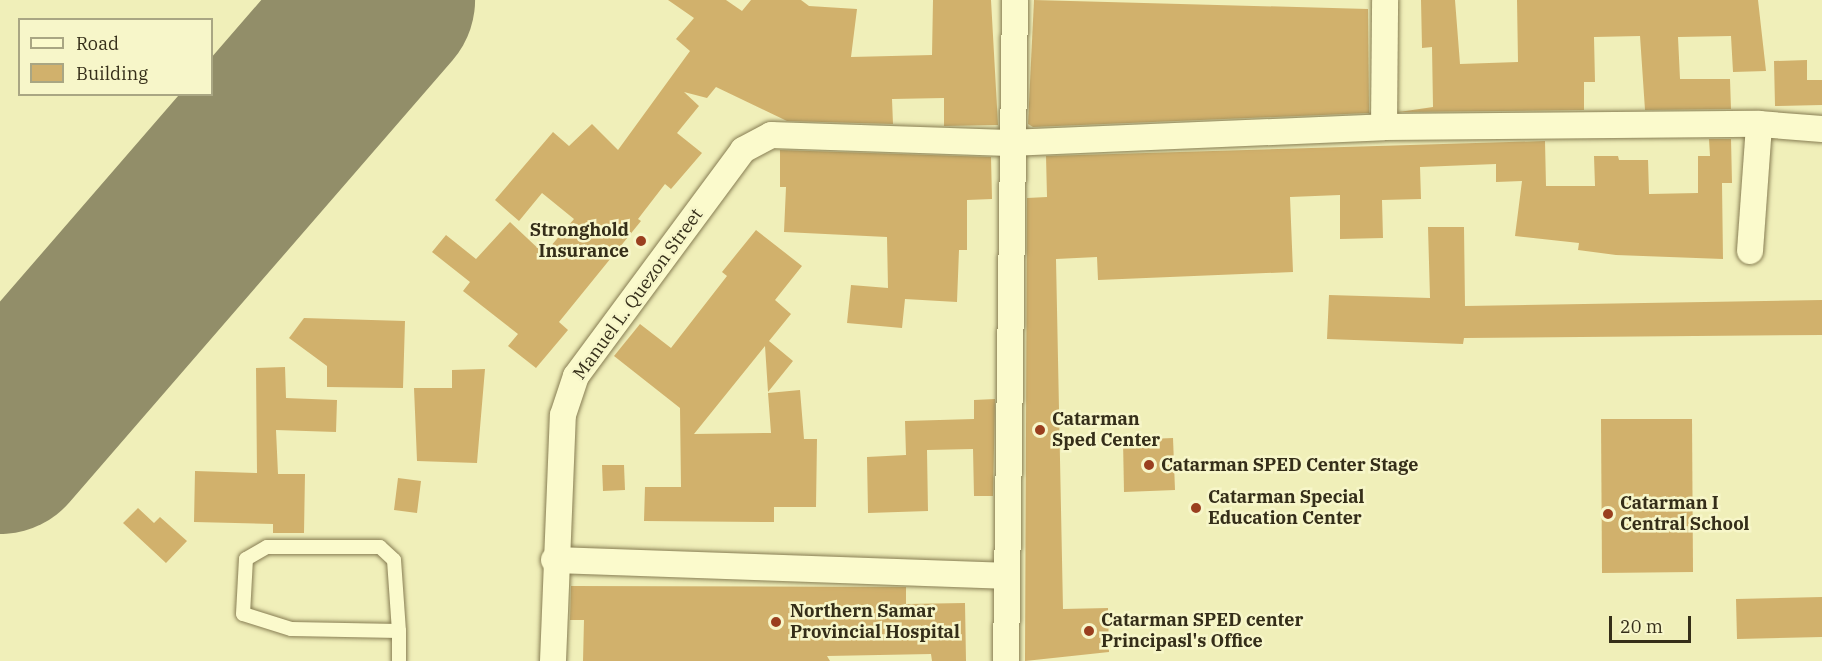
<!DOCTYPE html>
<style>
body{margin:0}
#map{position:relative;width:1822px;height:661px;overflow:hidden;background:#f0efb9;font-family:"IBM Plex Serif",serif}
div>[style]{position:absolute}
.runway>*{height:184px;margin:-92px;padding:0 92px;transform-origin:92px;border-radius:92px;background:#928e69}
.building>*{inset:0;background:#d1b16c}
.roads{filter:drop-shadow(0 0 2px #877d53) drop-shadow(0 0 2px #877d53)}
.service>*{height:14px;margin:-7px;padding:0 7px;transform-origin:7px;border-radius:7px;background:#fbfacc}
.minor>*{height:26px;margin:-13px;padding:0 13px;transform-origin:13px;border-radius:13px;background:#fbfacc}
.dots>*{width:16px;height:16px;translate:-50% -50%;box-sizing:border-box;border:3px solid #f7f6c9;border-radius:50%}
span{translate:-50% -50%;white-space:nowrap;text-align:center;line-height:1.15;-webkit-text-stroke:5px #f7f6c9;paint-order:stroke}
.poi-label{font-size:18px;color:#352e19;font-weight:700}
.right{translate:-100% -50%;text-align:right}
.left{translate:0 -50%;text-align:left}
.street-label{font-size:18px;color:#352e19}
.legend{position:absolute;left:18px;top:18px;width:195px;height:78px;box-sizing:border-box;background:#f7f6c9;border:2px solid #a9a683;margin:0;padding:8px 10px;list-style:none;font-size:18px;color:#352e19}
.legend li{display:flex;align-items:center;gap:12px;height:30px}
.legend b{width:30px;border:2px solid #a9a683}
.scale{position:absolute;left:1609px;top:616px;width:82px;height:27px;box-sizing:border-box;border:3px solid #352e19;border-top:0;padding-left:8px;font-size:18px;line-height:21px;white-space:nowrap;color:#352e19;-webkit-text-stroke:4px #f7f6c9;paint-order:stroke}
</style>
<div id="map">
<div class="runway">
<i style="left:0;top:442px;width:585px;rotate:-49.09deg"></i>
</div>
<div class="building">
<i style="clip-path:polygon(668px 0,726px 0,742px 11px,751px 0,801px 0,809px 6px,857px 9px,851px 57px,932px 55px,933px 0,991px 0,998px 125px,944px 126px,944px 98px,892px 99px,893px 124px,787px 121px,716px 87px,707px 98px,684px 92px,699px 106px,677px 133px,702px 153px,671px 189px,665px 184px,638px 219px,641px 221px,559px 322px,568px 330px,536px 368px,508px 346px,518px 334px,463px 291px,470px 282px,432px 252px,446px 235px,476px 259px,510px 222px,544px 254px,574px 219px,542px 193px,519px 221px,495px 200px,553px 132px,569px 146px,592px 124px,618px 150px,690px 51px,676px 39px,694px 18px)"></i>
<i style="clip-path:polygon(1034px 0,1368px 9px,1369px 113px,1033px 127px,1028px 124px)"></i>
<i style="clip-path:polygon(1421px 0,1455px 0,1460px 64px,1518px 62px,1517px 0,1758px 0,1766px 71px,1733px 72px,1731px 36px,1678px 37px,1680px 79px,1730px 79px,1731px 109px,1645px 110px,1640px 36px,1594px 37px,1595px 82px,1584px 82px,1584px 110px,1399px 112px,1433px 107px,1432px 47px,1422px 48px)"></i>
<i style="clip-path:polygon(1807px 60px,1807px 80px,1822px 80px,1822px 105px,1775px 106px,1774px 61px)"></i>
<i style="clip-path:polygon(1709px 139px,1731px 139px,1732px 183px,1722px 183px,1723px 259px,1616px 255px,1578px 250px,1579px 243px,1515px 236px,1522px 181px,1496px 182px,1496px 164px,1420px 167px,1421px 199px,1382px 200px,1383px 238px,1340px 239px,1340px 195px,1290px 197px,1293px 272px,1098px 280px,1097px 257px,1056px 259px,1063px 609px,1108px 608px,1109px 652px,1025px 661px,1027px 198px,1047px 197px,1046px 156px,1545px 141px,1546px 186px,1595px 186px,1594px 156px,1618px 156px,1619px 160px,1648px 160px,1649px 194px,1698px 193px,1698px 156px,1710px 156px)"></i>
<i style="clip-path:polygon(780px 150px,991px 157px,992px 199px,967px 200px,967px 250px,959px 250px,957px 302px,905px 299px,902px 328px,847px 323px,851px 285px,888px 288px,887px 237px,784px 232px,786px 187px,780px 187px)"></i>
<i style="clip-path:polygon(1428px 227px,1464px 227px,1465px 306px,1822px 300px,1822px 335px,1464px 338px,1463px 344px,1327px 339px,1329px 295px,1430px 298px)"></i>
<i style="clip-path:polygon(756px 230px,802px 266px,775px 300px,791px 314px,769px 341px,793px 361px,768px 392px,765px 346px,694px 434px,771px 433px,768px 393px,800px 390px,804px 439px,817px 439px,816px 507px,774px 507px,774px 522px,644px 521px,645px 487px,681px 487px,680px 408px,614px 356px,640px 324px,671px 348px,727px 276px,722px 272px)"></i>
<i style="clip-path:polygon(304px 318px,405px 321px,403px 388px,327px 387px,327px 366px,289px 338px)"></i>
<i style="clip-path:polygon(285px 367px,286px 398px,337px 400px,336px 432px,276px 430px,278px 474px,305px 474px,304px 533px,273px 533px,273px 524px,194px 522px,195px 471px,257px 473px,256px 368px)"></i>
<i style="clip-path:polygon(485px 369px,477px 463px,417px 461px,414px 388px,452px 388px,452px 370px)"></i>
<i style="clip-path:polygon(995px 399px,993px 496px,974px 496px,973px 449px,927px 450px,928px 511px,868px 513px,867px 457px,906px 455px,905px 421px,974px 419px,974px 400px)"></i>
<i style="clip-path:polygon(1601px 419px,1692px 419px,1693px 572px,1602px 573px)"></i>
<i style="clip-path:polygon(1173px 438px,1175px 490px,1124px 492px,1123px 440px)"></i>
<i style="clip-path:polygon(602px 465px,624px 465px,625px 490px,603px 491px)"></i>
<i style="clip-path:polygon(398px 478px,421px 481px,417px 513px,394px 510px)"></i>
<i style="clip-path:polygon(138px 508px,154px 523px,160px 517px,187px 541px,166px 563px,123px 523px)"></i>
<i style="clip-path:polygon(571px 586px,906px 587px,906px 604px,965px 603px,966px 661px,932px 661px,931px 654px,827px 656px,830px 661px,583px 661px,584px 620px,570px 620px)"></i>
<i style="clip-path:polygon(1822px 597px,1822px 637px,1737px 639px,1736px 599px)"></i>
</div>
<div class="roads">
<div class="service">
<i style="left:399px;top:631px;width:108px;rotate:-178.9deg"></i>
<i style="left:291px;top:629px;width:50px;rotate:-162.6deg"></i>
<i style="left:243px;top:614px;width:55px;rotate:-86.9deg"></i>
<i style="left:246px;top:559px;width:24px;rotate:-30deg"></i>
<i style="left:267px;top:547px;width:113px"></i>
<i style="left:380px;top:547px;width:19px;rotate:43deg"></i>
<i style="left:394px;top:560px;width:71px;rotate:86deg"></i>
<i style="left:399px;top:631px;width:30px;rotate:90deg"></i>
</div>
<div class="minor">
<i style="left:1384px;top:127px;width:127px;rotate:-89.5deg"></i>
<i style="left:1750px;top:251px;width:127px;rotate:-85.9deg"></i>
<i style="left:554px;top:560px;width:451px;rotate:2deg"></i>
<i style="left:553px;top:661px;width:246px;rotate:-87.7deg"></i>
<i style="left:563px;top:415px;width:41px;rotate:-71.6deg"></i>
<i style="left:576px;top:376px;width:281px;rotate:-53.5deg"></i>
<i style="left:743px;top:150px;width:32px;rotate:-28deg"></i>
<i style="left:771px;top:135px;width:238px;rotate:1.9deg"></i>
<i style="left:1009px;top:143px;width:375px;rotate:-2.4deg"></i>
<i style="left:1384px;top:127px;width:375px;rotate:-0.5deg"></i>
<i style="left:1759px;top:124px;width:63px;rotate:4.5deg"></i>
<i style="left:1006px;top:661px;width:661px;rotate:-89.22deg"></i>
</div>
</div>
<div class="dots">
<i style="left:641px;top:241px;background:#9a3f1f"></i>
<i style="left:1040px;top:430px;background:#9a3f1f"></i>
<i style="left:1149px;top:465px;background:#9a3f1f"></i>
<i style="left:1196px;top:508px;background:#9a3f1f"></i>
<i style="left:1608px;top:514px;background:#9a3f1f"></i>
<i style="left:776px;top:622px;background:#9a3f1f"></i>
<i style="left:1089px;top:631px;background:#9a3f1f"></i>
</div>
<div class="poi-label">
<span class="right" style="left:629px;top:241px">Stronghold<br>Insurance</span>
<span class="left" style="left:1052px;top:430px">Catarman<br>Sped Center</span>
<span class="left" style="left:1161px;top:465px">Catarman SPED Center Stage</span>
<span class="left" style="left:1208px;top:508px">Catarman Special<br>Education Center</span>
<span class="left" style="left:1620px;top:514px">Catarman I<br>Central School</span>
<span class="left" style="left:790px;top:622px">Northern Samar<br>Provincial Hospital</span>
<span class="left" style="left:1101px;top:631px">Catarman SPED center<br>Principasl's Office</span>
</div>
<div class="street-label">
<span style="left:638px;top:294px;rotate:-54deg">Manuel L. Quezon Street</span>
</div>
<ul class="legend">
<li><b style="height:8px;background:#fbfacc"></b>Road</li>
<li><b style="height:16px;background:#d1b16c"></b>Building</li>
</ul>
<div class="scale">20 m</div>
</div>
